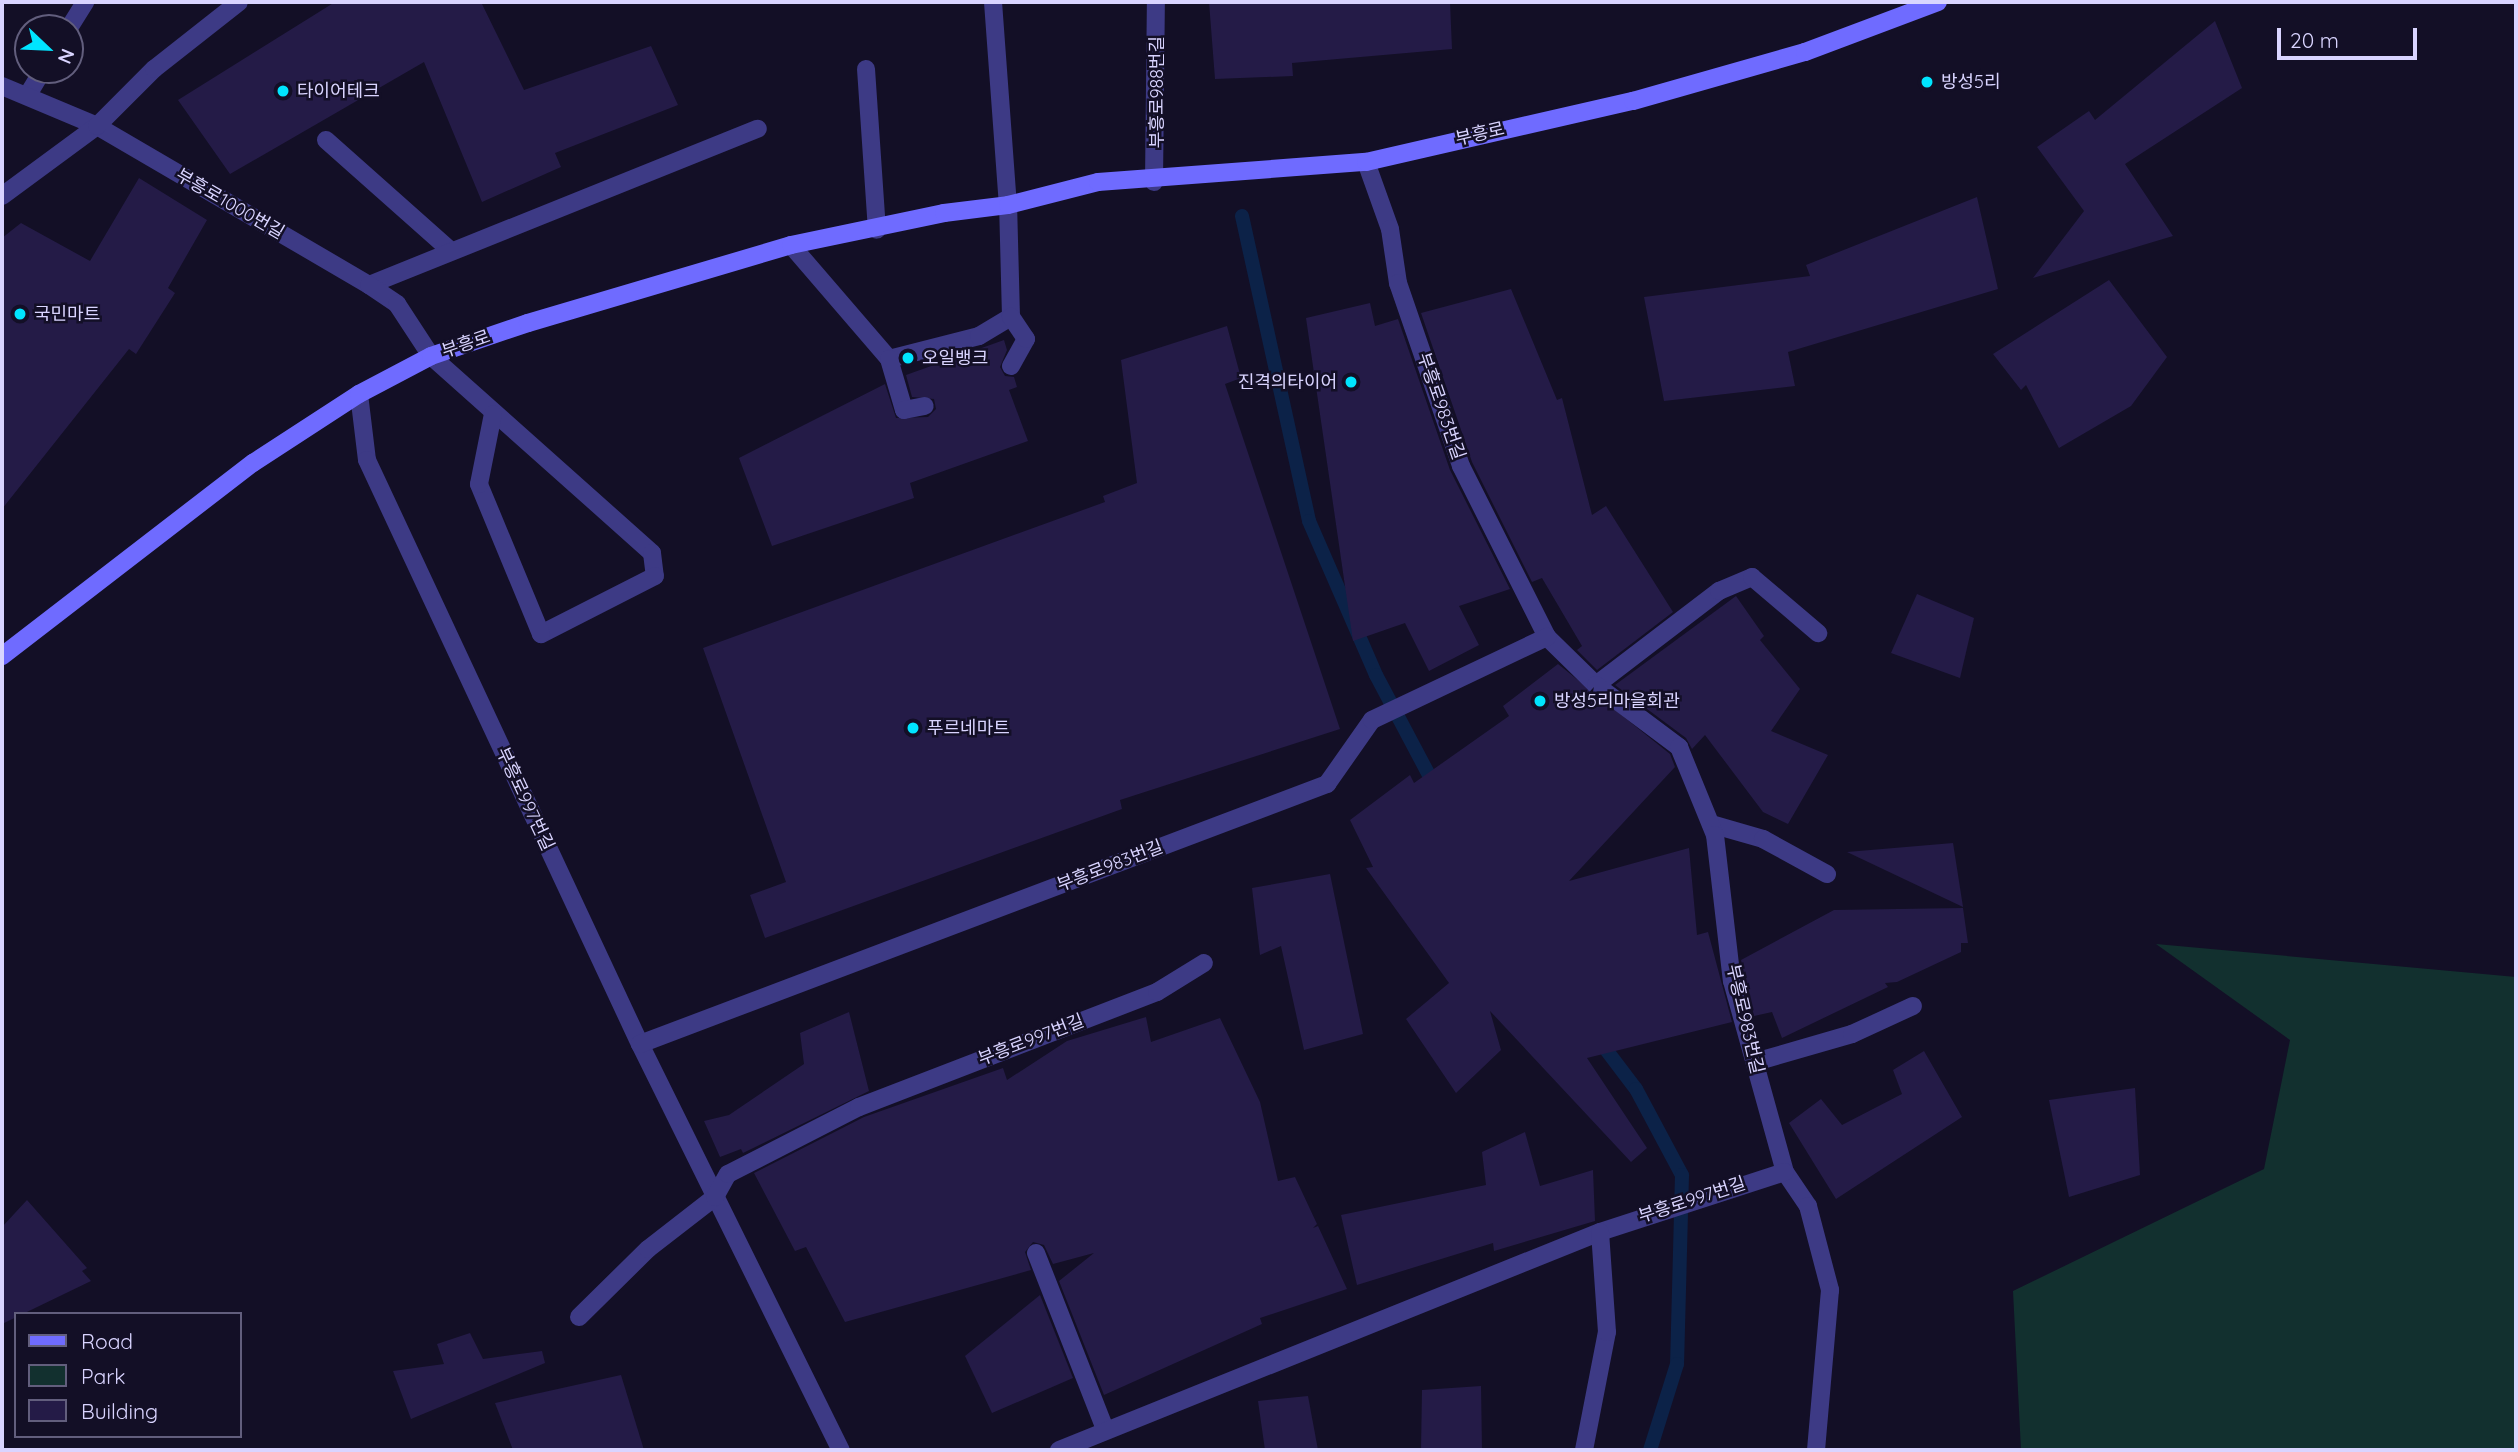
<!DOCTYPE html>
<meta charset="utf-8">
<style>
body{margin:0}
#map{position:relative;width:2518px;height:1452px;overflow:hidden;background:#130f26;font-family:Quicksand,"Noto Sans KR",sans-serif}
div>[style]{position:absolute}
.green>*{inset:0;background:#12302f}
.stream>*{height:14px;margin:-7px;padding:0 7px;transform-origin:7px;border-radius:7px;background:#0c2248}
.building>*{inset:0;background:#241b47}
.service>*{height:18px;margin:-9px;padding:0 9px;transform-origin:9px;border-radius:9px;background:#3d3a85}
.minor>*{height:18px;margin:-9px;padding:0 9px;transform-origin:9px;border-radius:9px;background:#3d3a85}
.secondary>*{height:18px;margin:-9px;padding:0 9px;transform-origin:9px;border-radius:9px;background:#6f6bff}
.dots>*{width:19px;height:19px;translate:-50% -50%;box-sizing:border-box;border:4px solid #130f26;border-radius:50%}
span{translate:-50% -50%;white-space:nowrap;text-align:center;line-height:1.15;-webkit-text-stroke:5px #130f26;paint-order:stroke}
.poi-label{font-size:18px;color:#d9d4ff}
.left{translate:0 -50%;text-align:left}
.right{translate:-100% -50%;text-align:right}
.street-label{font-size:18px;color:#d9d4ff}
.frame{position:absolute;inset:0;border:4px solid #d9d4ff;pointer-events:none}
.legend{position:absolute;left:14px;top:1312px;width:228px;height:126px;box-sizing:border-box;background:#130f26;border:2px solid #625e7d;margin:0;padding:9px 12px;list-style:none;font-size:21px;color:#d9d4ff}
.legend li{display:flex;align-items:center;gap:14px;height:35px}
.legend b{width:35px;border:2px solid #625e7d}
.north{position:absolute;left:14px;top:14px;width:70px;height:70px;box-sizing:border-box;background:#130f26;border:2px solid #625e7d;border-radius:50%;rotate:113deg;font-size:19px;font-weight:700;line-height:28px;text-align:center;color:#d9d4ff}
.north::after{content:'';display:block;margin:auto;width:24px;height:32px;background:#00e5ff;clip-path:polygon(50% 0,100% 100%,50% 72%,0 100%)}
.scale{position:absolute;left:2277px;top:28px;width:140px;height:32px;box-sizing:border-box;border:4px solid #d9d4ff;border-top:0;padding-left:9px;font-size:21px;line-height:24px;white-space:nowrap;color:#d9d4ff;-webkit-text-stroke:5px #130f26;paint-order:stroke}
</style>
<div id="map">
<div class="green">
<i style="clip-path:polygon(2156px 944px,2516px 977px,2516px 1450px,2021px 1450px,2013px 1291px,2264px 1169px,2290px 1040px)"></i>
</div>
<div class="stream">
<i style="left:1242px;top:216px;width:312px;rotate:77.6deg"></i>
<i style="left:1309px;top:521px;width:168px;rotate:66.5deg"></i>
<i style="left:1376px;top:675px;width:130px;rotate:62.1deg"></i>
<i style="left:1598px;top:1039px;width:63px;rotate:52.8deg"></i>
<i style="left:1636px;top:1089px;width:98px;rotate:61.9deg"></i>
<i style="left:1682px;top:1175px;width:189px;rotate:91.5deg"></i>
<i style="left:1677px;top:1364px;width:90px;rotate:107.4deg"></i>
</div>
<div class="building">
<i style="clip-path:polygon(335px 2px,481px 2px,524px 90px,651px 46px,678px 105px,555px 153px,561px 167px,482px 202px,424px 62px,230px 174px,178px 100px)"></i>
<i style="clip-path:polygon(1209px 2px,1450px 2px,1452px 49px,1292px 63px,1293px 76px,1215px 79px)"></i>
<i style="clip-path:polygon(2215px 21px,2242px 88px,2125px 164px,2173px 236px,2033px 278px,2084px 211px,2037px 147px,2089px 111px,2095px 120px)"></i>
<i style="clip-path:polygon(139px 178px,207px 220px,168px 288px,175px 293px,136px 354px,129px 349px,2px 509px,2px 238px,21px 223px,90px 261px)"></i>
<i style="clip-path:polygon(1977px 197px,1998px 289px,1788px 352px,1795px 386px,1664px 401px,1644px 297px,1810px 276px,1806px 265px)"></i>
<i style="clip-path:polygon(2109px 280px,2167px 357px,2131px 406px,2059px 448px,2026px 385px,2021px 390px,1993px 354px)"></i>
<i style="clip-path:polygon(1511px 289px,1557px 400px,1562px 398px,1592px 515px,1606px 506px,1673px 612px,1597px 670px,1577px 650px,1582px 646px,1542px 578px,1532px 582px,1472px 462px,1421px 313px)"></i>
<i style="clip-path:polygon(1370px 303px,1375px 326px,1398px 319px,1450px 470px,1510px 589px,1459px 606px,1479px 645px,1429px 671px,1405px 623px,1353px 641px,1306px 318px)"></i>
<i style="clip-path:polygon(1227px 326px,1241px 378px,1225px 384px,1340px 729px,1120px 800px,1122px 809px,765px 938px,750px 895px,786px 882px,703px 648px,1105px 502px,1103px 496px,1137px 483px,1121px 360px)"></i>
<i style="clip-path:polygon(1004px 340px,1007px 350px,1000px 367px,1005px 376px,1014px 377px,1017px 387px,1009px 390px,1028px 441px,910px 483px,914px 498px,772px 546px,739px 458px,885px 384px,896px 418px,928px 417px,936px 409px,934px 399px,912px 397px,906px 375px)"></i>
<i style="clip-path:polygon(1917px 594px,1974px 618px,1960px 678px,1891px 653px)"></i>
<i style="clip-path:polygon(1736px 596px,1764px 636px,1760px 640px,1800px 689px,1771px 731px,1828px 755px,1788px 824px,1763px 812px,1705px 735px,1692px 749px,1686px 738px,1615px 685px)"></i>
<i style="clip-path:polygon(1558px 664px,1670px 754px,1675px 767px,1569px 881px,1689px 848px,1697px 935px,1708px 932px,1732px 1022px,1587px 1058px,1647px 1148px,1631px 1162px,1490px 1011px,1501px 1050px,1456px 1093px,1406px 1019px,1449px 983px,1366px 868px,1373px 867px,1350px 820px,1410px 775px,1414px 783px,1509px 716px,1503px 706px)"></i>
<i style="clip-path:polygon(1953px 843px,1963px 907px,1847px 852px)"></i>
<i style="clip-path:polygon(1330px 874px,1363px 1034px,1304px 1050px,1281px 946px,1260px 955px,1252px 888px)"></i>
<i style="clip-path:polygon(1963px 908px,1968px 943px,1961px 943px,1961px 952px,1897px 982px,1885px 983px,1888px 987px,1782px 1038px,1772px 1012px,1754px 1016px,1741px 960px,1834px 910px)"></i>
<i style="clip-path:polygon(849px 1012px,869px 1091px,743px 1153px,741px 1149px,720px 1157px,704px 1121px,729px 1115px,804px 1064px,800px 1033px)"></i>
<i style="clip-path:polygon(1146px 1017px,1151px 1042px,1220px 1018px,1260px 1102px,1278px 1181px,1295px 1177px,1317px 1224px,1313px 1228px,1318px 1226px,1347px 1289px,1260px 1318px,1262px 1324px,1104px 1395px,1059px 1281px,1094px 1253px,1053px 1264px,1044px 1245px,1033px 1242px,1025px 1252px,1031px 1270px,845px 1322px,806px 1247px,795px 1251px,754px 1173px,864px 1117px,1003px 1068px,1007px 1080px,1067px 1041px)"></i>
<i style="clip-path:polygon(1924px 1051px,1962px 1117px,1836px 1199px,1789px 1123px,1821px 1099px,1842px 1125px,1902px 1094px,1893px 1070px)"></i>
<i style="clip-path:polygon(2135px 1088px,2140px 1175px,2069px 1197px,2049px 1100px)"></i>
<i style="clip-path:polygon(1525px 1132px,1540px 1186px,1593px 1170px,1595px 1221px,1494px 1251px,1493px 1243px,1357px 1285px,1341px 1215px,1486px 1185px,1482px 1152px)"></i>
<i style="clip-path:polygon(27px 1200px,87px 1268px,82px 1271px,91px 1281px,2px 1324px,2px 1227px)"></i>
<i style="clip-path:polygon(1040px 1295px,1073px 1378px,992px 1413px,965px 1356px)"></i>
<i style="clip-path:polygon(470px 1333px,483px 1359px,542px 1351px,545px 1363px,411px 1419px,393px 1371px,444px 1364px,437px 1344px)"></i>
<i style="clip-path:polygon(621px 1375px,644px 1450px,513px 1450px,495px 1403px)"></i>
<i style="clip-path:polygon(1481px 1386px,1482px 1450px,1421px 1450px,1422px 1390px)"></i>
<i style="clip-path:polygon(1308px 1396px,1318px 1450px,1265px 1450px,1258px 1401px)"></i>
</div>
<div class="service">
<i style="left:69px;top:28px;width:31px;rotate:-58deg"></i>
<i style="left:866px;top:69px;width:161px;rotate:86.1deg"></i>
<i style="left:29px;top:93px;width:27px;rotate:-59deg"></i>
<i style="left:326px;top:140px;width:167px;rotate:41.6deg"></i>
<i style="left:791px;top:245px;width:150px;rotate:49.3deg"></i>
<i style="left:889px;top:359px;width:93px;rotate:-14.3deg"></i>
<i style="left:979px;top:336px;width:37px;rotate:-31deg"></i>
<i style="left:1011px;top:317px;width:112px;rotate:-91.5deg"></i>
<i style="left:369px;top:285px;width:419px;rotate:-21.9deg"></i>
<i style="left:431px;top:356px;width:296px;rotate:41.7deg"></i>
<i style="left:652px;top:553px;width:23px;rotate:83deg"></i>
<i style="left:655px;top:576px;width:128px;rotate:153deg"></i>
<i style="left:541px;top:634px;width:162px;rotate:-112.5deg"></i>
<i style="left:479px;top:484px;width:71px;rotate:-78.7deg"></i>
<i style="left:889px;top:359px;width:53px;rotate:73.6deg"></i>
<i style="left:904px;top:410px;width:21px;rotate:-11deg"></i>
<i style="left:1011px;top:366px;width:31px;rotate:-61deg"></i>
<i style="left:1026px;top:339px;width:27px;rotate:-124deg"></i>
<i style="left:1596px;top:685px;width:155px;rotate:-37.4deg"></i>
<i style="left:1719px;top:591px;width:36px;rotate:-23deg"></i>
<i style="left:1752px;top:577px;width:87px;rotate:40.3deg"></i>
<i style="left:1711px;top:824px;width:54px;rotate:16.1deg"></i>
<i style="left:1763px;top:839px;width:73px;rotate:28.7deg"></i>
<i style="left:1755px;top:1062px;width:101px;rotate:-16.1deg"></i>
<i style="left:1852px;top:1034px;width:67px;rotate:-24.7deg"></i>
<i style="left:1036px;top:1253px;width:189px;rotate:68.6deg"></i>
</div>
<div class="minor">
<i style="left:993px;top:2px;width:204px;rotate:85.8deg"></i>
<i style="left:2px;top:86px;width:103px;rotate:22.8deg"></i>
<i style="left:97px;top:126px;width:315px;rotate:30.3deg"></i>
<i style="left:369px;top:285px;width:34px;rotate:34deg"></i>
<i style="left:397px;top:304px;width:62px;rotate:56.8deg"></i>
<i style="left:1366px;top:162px;width:71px;rotate:70.3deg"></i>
<i style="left:1390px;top:229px;width:55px;rotate:81.6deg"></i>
<i style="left:1398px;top:283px;width:194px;rotate:71deg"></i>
<i style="left:1461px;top:466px;width:191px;rotate:63.3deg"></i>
<i style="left:1547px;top:637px;width:69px;rotate:44.4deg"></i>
<i style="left:1596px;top:685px;width:104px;rotate:36.8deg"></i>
<i style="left:1679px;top:747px;width:95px;rotate:67.8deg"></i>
<i style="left:1715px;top:835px;width:147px;rotate:83.4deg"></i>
<i style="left:1732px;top:981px;width:198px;rotate:74.5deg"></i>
<i style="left:1785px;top:1172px;width:41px;rotate:55.9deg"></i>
<i style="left:1808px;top:1206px;width:87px;rotate:75.3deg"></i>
<i style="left:1830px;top:1290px;width:161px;rotate:95deg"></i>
<i style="left:1154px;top:182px;width:180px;rotate:-89.4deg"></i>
<i style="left:2px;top:196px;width:118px;rotate:-36.4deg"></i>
<i style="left:97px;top:126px;width:81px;rotate:-45deg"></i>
<i style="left:154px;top:69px;width:108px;rotate:-38.2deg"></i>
<i style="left:359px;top:394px;width:66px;rotate:83.1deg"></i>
<i style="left:367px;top:460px;width:645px;rotate:64.95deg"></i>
<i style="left:640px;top:1044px;width:453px;rotate:63.7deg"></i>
<i style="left:640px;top:1044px;width:735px;rotate:-20.73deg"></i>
<i style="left:1327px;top:784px;width:78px;rotate:-54.9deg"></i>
<i style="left:1372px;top:720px;width:194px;rotate:-25.4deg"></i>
<i style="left:579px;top:1317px;width:97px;rotate:-44.6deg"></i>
<i style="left:648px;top:1249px;width:85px;rotate:-37.8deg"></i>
<i style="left:715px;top:1197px;width:26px;rotate:-61deg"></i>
<i style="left:728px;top:1174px;width:147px;rotate:-27.1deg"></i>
<i style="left:859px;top:1107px;width:319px;rotate:-21.1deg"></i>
<i style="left:1157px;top:992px;width:55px;rotate:-31.7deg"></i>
<i style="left:1059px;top:1450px;width:583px;rotate:-21.95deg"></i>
<i style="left:1600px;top:1232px;width:194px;rotate:-18deg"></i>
<i style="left:1584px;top:1450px;width:120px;rotate:-79deg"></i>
<i style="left:1607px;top:1332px;width:100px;rotate:-94deg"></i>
</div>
<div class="secondary">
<i style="left:2px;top:656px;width:317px;rotate:-37.6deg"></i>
<i style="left:253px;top:463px;width:126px;rotate:-33.1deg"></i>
<i style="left:359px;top:394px;width:81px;rotate:-27.8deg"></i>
<i style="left:431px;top:356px;width:102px;rotate:-18.8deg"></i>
<i style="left:528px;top:323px;width:274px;rotate:-16.5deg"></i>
<i style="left:791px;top:245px;width:156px;rotate:-11.8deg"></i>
<i style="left:944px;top:213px;width:64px;rotate:-7.1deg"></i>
<i style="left:1008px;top:205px;width:93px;rotate:-14.3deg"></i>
<i style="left:1098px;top:182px;width:269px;rotate:-4.3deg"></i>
<i style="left:1366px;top:162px;width:274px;rotate:-12.9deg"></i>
<i style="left:1633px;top:101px;width:179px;rotate:-15.9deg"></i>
<i style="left:1805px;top:52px;width:142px;rotate:-20.6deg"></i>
</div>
<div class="dots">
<i style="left:1927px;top:82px;background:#00e5ff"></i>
<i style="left:283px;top:91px;background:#00e5ff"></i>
<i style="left:20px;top:314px;background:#00e5ff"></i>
<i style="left:908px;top:358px;background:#00e5ff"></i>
<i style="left:1351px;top:382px;background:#00e5ff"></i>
<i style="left:1540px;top:701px;background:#00e5ff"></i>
<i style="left:913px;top:728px;background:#00e5ff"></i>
</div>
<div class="poi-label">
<span class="left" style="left:1941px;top:82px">방성5리</span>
<span class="left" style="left:297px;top:91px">타이어테크</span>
<span class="left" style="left:34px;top:314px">국민마트</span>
<span class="left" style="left:922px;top:358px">오일뱅크</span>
<span class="right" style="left:1337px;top:382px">진격의타이어</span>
<span class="left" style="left:1554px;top:701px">방성5리마을회관</span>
<span class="left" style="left:927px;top:728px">푸르네마트</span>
</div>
<div class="street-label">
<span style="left:1157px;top:92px;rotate:-90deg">부흥로988번길</span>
<span style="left:1480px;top:134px;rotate:-13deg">부흥로</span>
<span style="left:230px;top:204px;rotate:30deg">부흥로1000번길</span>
<span style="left:466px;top:344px;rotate:-19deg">부흥로</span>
<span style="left:1441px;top:406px;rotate:71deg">부흥로983번길</span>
<span style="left:525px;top:799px;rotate:65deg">부흥로997번길</span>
<span style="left:1110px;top:866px;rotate:-21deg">부흥로983번길</span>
<span style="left:1745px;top:1019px;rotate:77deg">부흥로983번길</span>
<span style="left:1031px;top:1040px;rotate:-21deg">부흥로997번길</span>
<span style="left:1692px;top:1200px;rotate:-18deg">부흥로997번길</span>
</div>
<div class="frame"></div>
<ul class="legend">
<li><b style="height:9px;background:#6f6bff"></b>Road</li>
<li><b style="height:19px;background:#12302f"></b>Park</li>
<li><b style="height:19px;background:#241b47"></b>Building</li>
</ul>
<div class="north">N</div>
<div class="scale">20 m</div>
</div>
